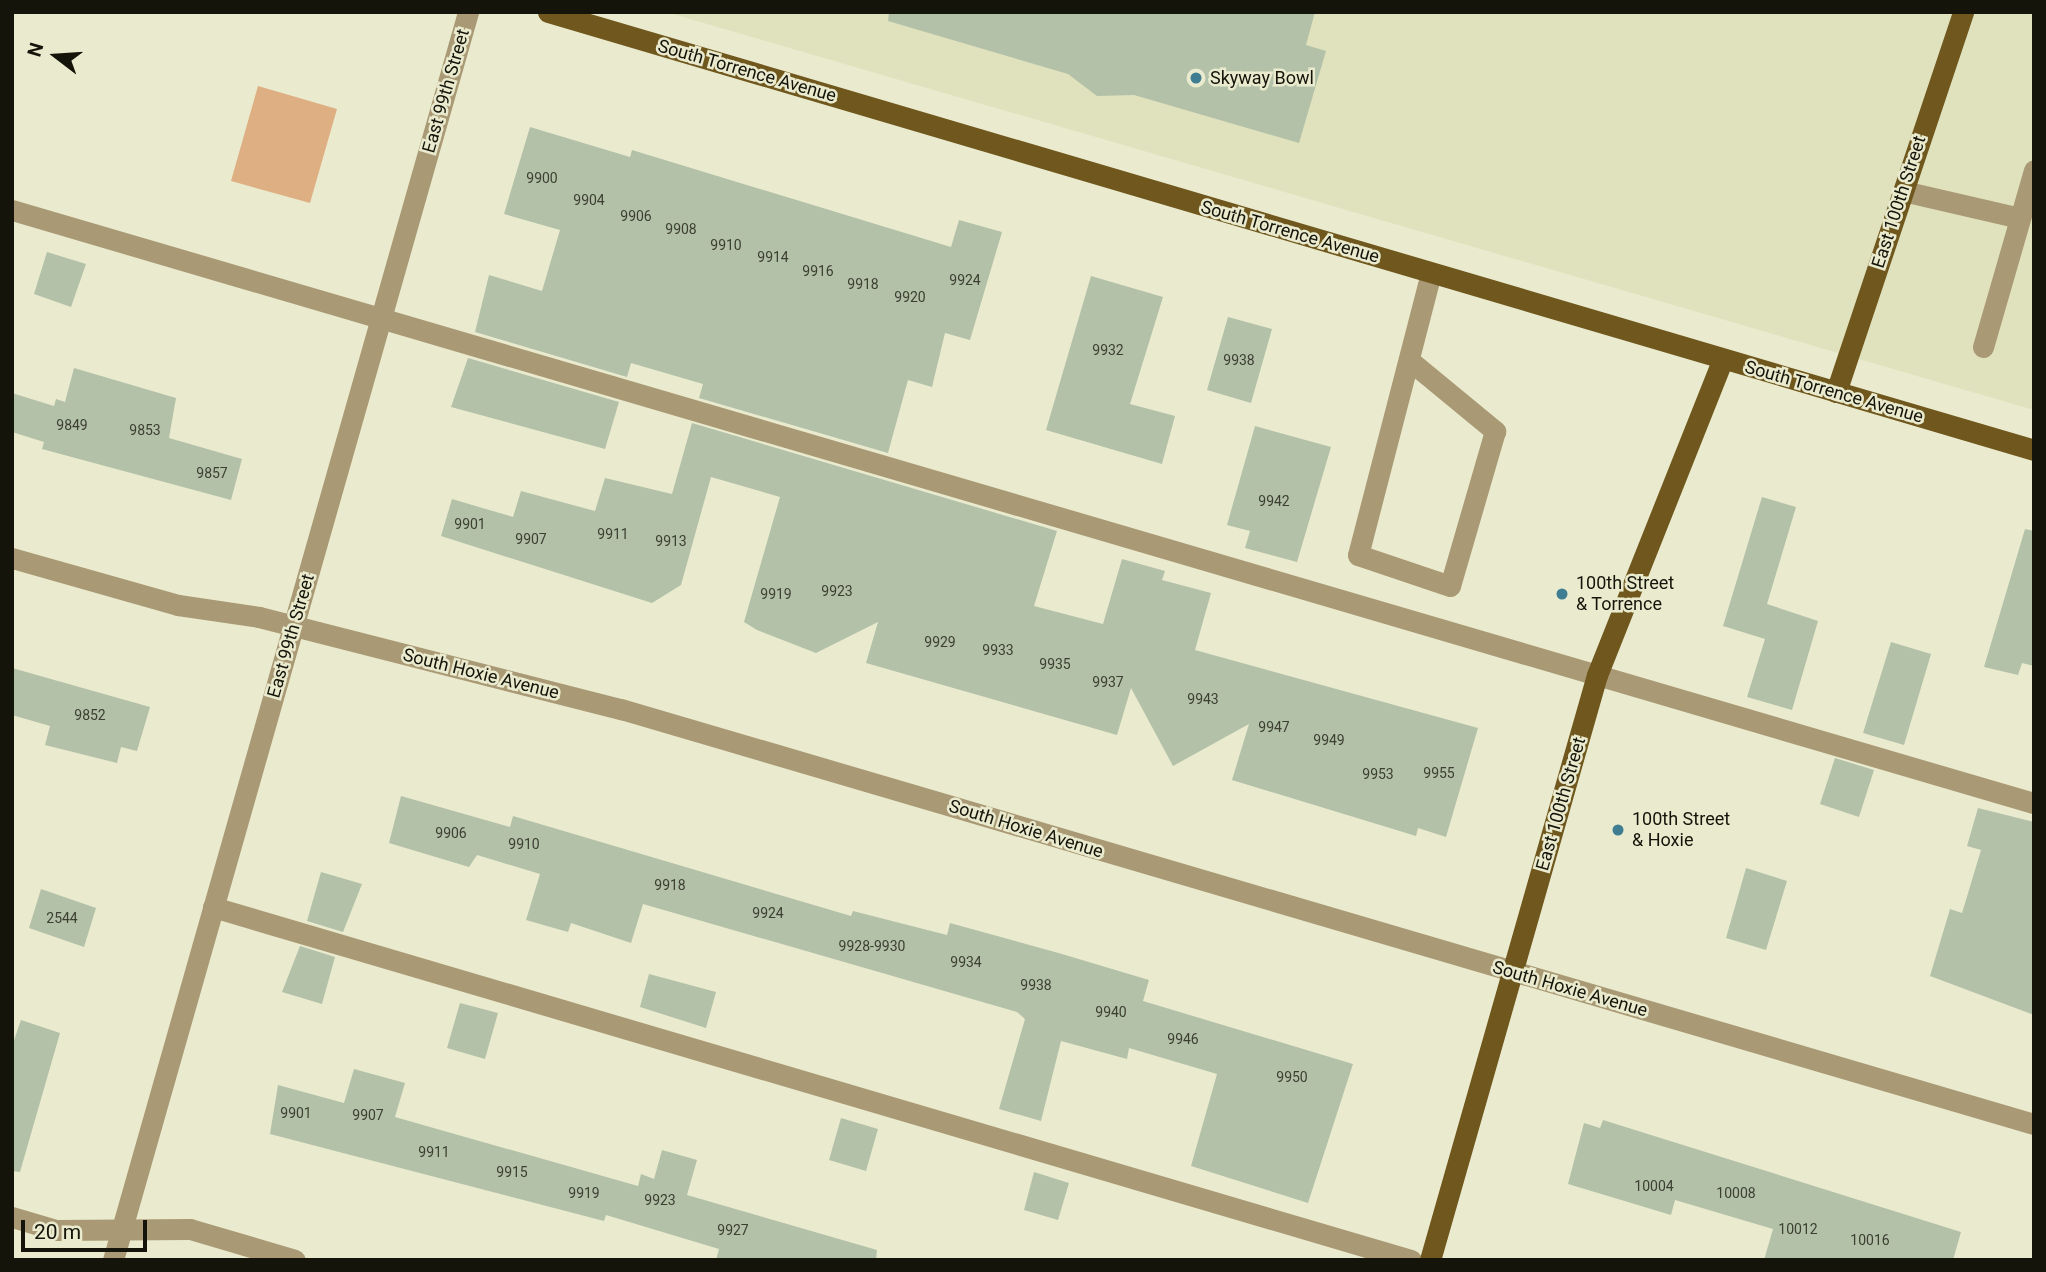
<!DOCTYPE html>
<style>
body{margin:0}
#map{position:relative;width:2046px;height:1272px;overflow:hidden;background:#eaebce;font-family:Roboto,sans-serif}
div>[style]{position:absolute}
.built>*{inset:0;background:#e0e1bd}
.green>*{inset:0;background:#deaf83}
.building>*{inset:0;background:#b3c1a8}
.minor>*{height:21px;margin:-10.5px;padding:0 10.5px;transform-origin:10.5px;border-radius:10.5px;background:#a99975}
.major>*{height:21px;margin:-10.5px;padding:0 10.5px;transform-origin:10.5px;border-radius:10.5px;background:#6f571d}
.dots>*{width:19px;height:19px;translate:-50% -50%;box-sizing:border-box;border:4px solid #eaebce;border-radius:50%}
span{translate:-50% -50%;white-space:nowrap;text-align:center;line-height:1.15;-webkit-text-stroke:5px #eaebce;paint-order:stroke}
.number-label{font-size:14px;color:#3c3f32}
.number-label span{-webkit-text-stroke-width:0}
.street-label{font-size:18px;color:#14140a}
.poi-label{font-size:18px;color:#14140a}
.left{translate:0 -50%;text-align:left}
.frame{position:absolute;inset:0;border:14px solid #14140a;pointer-events:none}
.north{position:absolute;left:21px;top:21px;width:70px;height:70px;-webkit-text-stroke:5px #eaebce;paint-order:stroke;rotate:287deg;font-size:19px;font-weight:700;line-height:28px;text-align:center;color:#14140a}
.north::after{content:'';display:block;margin:auto;width:24px;height:32px;background:#14140a;clip-path:polygon(50% 0,100% 100%,50% 72%,0 100%)}
.scale{position:absolute;left:21px;top:1220px;width:126px;height:32px;box-sizing:border-box;border:4px solid #14140a;border-top:0;padding-left:9px;font-size:21px;line-height:24px;white-space:nowrap;color:#14140a;-webkit-text-stroke:5px #eaebce;paint-order:stroke}
</style>
<div id="map">
<div class="built">
<i style="clip-path:polygon(666px 12px,2034px 12px,2034px 410px)"></i>
</div>
<div class="green">
<i style="clip-path:polygon(258px 86px,337px 109px,310px 203px,231px 181px)"></i>
</div>
<div class="building">
<i style="clip-path:polygon(889px 12px,1315px 12px,1306px 45px,1326px 51px,1299px 143px,1134px 95px,1097px 96px,1068px 74px,888px 21px)"></i>
<i style="clip-path:polygon(530px 127px,630px 157px,632px 150px,951px 247px,959px 220px,1002px 232px,970px 340px,945px 333px,932px 387px,908px 380px,888px 453px,699px 398px,703px 384px,631px 363px,627px 377px,475px 332px,489px 275px,542px 291px,560px 230px,504px 214px)"></i>
<i style="clip-path:polygon(47px 252px,86px 264px,71px 307px,34px 294px)"></i>
<i style="clip-path:polygon(1091px 276px,1163px 297px,1130px 404px,1175px 416px,1162px 464px,1046px 430px)"></i>
<i style="clip-path:polygon(1228px 317px,1272px 329px,1251px 403px,1207px 390px)"></i>
<i style="clip-path:polygon(468px 358px,619px 402px,605px 449px,451px 407px)"></i>
<i style="clip-path:polygon(74px 368px,176px 398px,169px 438px,242px 459px,231px 500px,42px 449px,44px 442px,12px 432px,12px 393px,54px 406px,56px 399px,65px 402px)"></i>
<i style="clip-path:polygon(692px 423px,1057px 531px,1034px 606px,1103px 624px,1122px 559px,1165px 571px,1162px 580px,1211px 593px,1195px 650px,1478px 728px,1446px 837px,1418px 828px,1416px 836px,1232px 780px,1249px 724px,1173px 766px,1131px 688px,1117px 735px,866px 663px,878px 622px,816px 653px,757px 630px,744px 622px,780px 497px,711px 477px,681px 585px,652px 603px,441px 536px,452px 499px,513px 517px,521px 491px,595px 511px,605px 478px,672px 494px)"></i>
<i style="clip-path:polygon(1255px 426px,1331px 447px,1297px 562px,1245px 548px,1250px 531px,1227px 525px)"></i>
<i style="clip-path:polygon(1762px 497px,1796px 507px,1767px 604px,1818px 621px,1792px 710px,1747px 697px,1765px 639px,1723px 626px)"></i>
<i style="clip-path:polygon(2025px 529px,2034px 531px,2034px 666px,2022px 663px,2018px 675px,1984px 667px)"></i>
<i style="clip-path:polygon(1891px 642px,1931px 654px,1904px 745px,1863px 733px)"></i>
<i style="clip-path:polygon(12px 668px,150px 707px,137px 751px,121px 747px,117px 763px,45px 745px,50px 726px,12px 715px)"></i>
<i style="clip-path:polygon(1835px 758px,1874px 770px,1859px 817px,1820px 804px)"></i>
<i style="clip-path:polygon(401px 796px,510px 827px,513px 816px,851px 916px,853px 911px,947px 935px,950px 923px,1062px 954px,1149px 980px,1143px 1001px,1353px 1064px,1308px 1203px,1191px 1166px,1217px 1074px,1129px 1048px,1127px 1059px,1061px 1041px,1041px 1121px,999px 1109px,1025px 1019px,1017px 1012px,643px 904px,631px 943px,571px 923px,568px 932px,526px 920px,540px 874px,477px 855px,469px 867px,389px 843px)"></i>
<i style="clip-path:polygon(1978px 808px,2034px 822px,2034px 1015px,1930px 976px,1950px 909px,1962px 913px,1981px 850px,1967px 846px)"></i>
<i style="clip-path:polygon(1746px 868px,1787px 881px,1766px 950px,1726px 938px)"></i>
<i style="clip-path:polygon(321px 872px,362px 884px,343px 932px,307px 921px)"></i>
<i style="clip-path:polygon(41px 889px,96px 908px,84px 947px,29px 928px)"></i>
<i style="clip-path:polygon(300px 946px,335px 957px,322px 1004px,282px 992px)"></i>
<i style="clip-path:polygon(649px 974px,716px 992px,706px 1028px,640px 1007px)"></i>
<i style="clip-path:polygon(460px 1003px,498px 1013px,485px 1059px,447px 1048px)"></i>
<i style="clip-path:polygon(21px 1020px,60px 1033px,20px 1172px,12px 1171px,12px 1046px)"></i>
<i style="clip-path:polygon(354px 1069px,405px 1083px,395px 1117px,638px 1186px,641px 1174px,654px 1179px,662px 1150px,697px 1160px,687px 1195px,877px 1250px,876px 1260px,716px 1260px,719px 1249px,606px 1215px,604px 1221px,270px 1134px,278px 1085px,344px 1103px)"></i>
<i style="clip-path:polygon(841px 1118px,878px 1129px,866px 1171px,829px 1160px)"></i>
<i style="clip-path:polygon(1603px 1120px,1961px 1232px,1953px 1260px,1764px 1260px,1773px 1229px,1675px 1200px,1671px 1215px,1568px 1184px,1584px 1123px,1600px 1128px)"></i>
<i style="clip-path:polygon(1034px 1172px,1069px 1183px,1058px 1220px,1024px 1210px)"></i>
</div>
<div class="minor">
<i style="left:1903px;top:191px;width:120px;rotate:13deg"></i>
<i style="left:12px;top:210px;width:2107px;rotate:16.35deg"></i>
<i style="left:1983px;top:347px;width:184px;rotate:-73.9deg"></i>
<i style="left:1409px;top:360px;width:112px;rotate:39.5deg"></i>
<i style="left:1495px;top:431px;width:161px;rotate:106.2deg"></i>
<i style="left:1450px;top:586px;width:97px;rotate:-161.4deg"></i>
<i style="left:1358px;top:555px;width:291px;rotate:-75.5deg"></i>
<i style="left:12px;top:558px;width:173px;rotate:15.8deg"></i>
<i style="left:178px;top:605px;width:82px;rotate:8.4deg"></i>
<i style="left:259px;top:617px;width:374px;rotate:14.3deg"></i>
<i style="left:621px;top:709px;width:1473px;rotate:16.37deg"></i>
<i style="left:213px;top:907px;width:1249px;rotate:16.42deg"></i>
<i style="left:12px;top:1217px;width:46px;rotate:16.5deg"></i>
<i style="left:56px;top:1230px;width:134px;rotate:-0.4deg"></i>
<i style="left:190px;top:1229px;width:109px;rotate:16.4deg"></i>
<i style="left:113px;top:1260px;width:1298px;rotate:-74.12deg"></i>
</div>
<div class="major">
<i style="left:548px;top:12px;width:1549px;rotate:16.42deg"></i>
<i style="left:1836px;top:392px;width:401px;rotate:-71.5deg"></i>
<i style="left:1430px;top:1260px;width:608px;rotate:-74.07deg"></i>
<i style="left:1597px;top:675px;width:340px;rotate:-68.3deg"></i>
</div>
<div class="dots">
<i style="left:1196px;top:78px;background:#3f7e92"></i>
<i style="left:1562px;top:594px;background:#3f7e92"></i>
<i style="left:1618px;top:830px;background:#3f7e92"></i>
</div>
<div class="number-label">
<span style="left:542px;top:178px">9900</span>
<span style="left:589px;top:200px">9904</span>
<span style="left:636px;top:216px">9906</span>
<span style="left:681px;top:229px">9908</span>
<span style="left:726px;top:245px">9910</span>
<span style="left:773px;top:257px">9914</span>
<span style="left:818px;top:271px">9916</span>
<span style="left:965px;top:280px">9924</span>
<span style="left:863px;top:284px">9918</span>
<span style="left:910px;top:297px">9920</span>
<span style="left:1108px;top:350px">9932</span>
<span style="left:1239px;top:360px">9938</span>
<span style="left:72px;top:425px">9849</span>
<span style="left:145px;top:430px">9853</span>
<span style="left:212px;top:473px">9857</span>
<span style="left:1274px;top:501px">9942</span>
<span style="left:470px;top:524px">9901</span>
<span style="left:613px;top:534px">9911</span>
<span style="left:531px;top:539px">9907</span>
<span style="left:671px;top:541px">9913</span>
<span style="left:837px;top:591px">9923</span>
<span style="left:776px;top:594px">9919</span>
<span style="left:940px;top:642px">9929</span>
<span style="left:998px;top:650px">9933</span>
<span style="left:1055px;top:664px">9935</span>
<span style="left:1108px;top:682px">9937</span>
<span style="left:1203px;top:699px">9943</span>
<span style="left:90px;top:715px">9852</span>
<span style="left:1274px;top:727px">9947</span>
<span style="left:1329px;top:740px">9949</span>
<span style="left:1439px;top:773px">9955</span>
<span style="left:1378px;top:774px">9953</span>
<span style="left:451px;top:833px">9906</span>
<span style="left:524px;top:844px">9910</span>
<span style="left:670px;top:885px">9918</span>
<span style="left:768px;top:913px">9924</span>
<span style="left:62px;top:918px">2544</span>
<span style="left:872px;top:946px">9928-9930</span>
<span style="left:966px;top:962px">9934</span>
<span style="left:1036px;top:985px">9938</span>
<span style="left:1111px;top:1012px">9940</span>
<span style="left:1183px;top:1039px">9946</span>
<span style="left:1292px;top:1077px">9950</span>
<span style="left:296px;top:1113px">9901</span>
<span style="left:368px;top:1115px">9907</span>
<span style="left:434px;top:1152px">9911</span>
<span style="left:512px;top:1172px">9915</span>
<span style="left:1654px;top:1186px">10004</span>
<span style="left:584px;top:1193px">9919</span>
<span style="left:1736px;top:1193px">10008</span>
<span style="left:660px;top:1200px">9923</span>
<span style="left:1798px;top:1229px">10012</span>
<span style="left:733px;top:1230px">9927</span>
<span style="left:1870px;top:1240px">10016</span>
</div>
<div class="street-label">
<span style="left:747px;top:71px;rotate:16deg">South Torrence Avenue</span>
<span style="left:446px;top:91px;rotate:-74deg">East 99th Street</span>
<span style="left:1899px;top:202px;rotate:-72deg">East 100th Street</span>
<span style="left:1290px;top:232px;rotate:16deg">South Torrence Avenue</span>
<span style="left:1834px;top:392px;rotate:16deg">South Torrence Avenue</span>
<span style="left:291px;top:636px;rotate:-74deg">East 99th Street</span>
<span style="left:481px;top:674px;rotate:14deg">South Hoxie Avenue</span>
<span style="left:1561px;top:804px;rotate:-74deg">East 100th Street</span>
<span style="left:1026px;top:829px;rotate:17deg">South Hoxie Avenue</span>
<span style="left:1570px;top:989px;rotate:16deg">South Hoxie Avenue</span>
</div>
<div class="poi-label">
<span class="left" style="left:1210px;top:78px">Skyway Bowl</span>
<span class="left" style="left:1576px;top:594px">100th Street<br>&amp; Torrence</span>
<span class="left" style="left:1632px;top:830px">100th Street<br>&amp; Hoxie</span>
</div>
<div class="frame"></div>
<div class="north">N</div>
<div class="scale">20 m</div>
</div>
